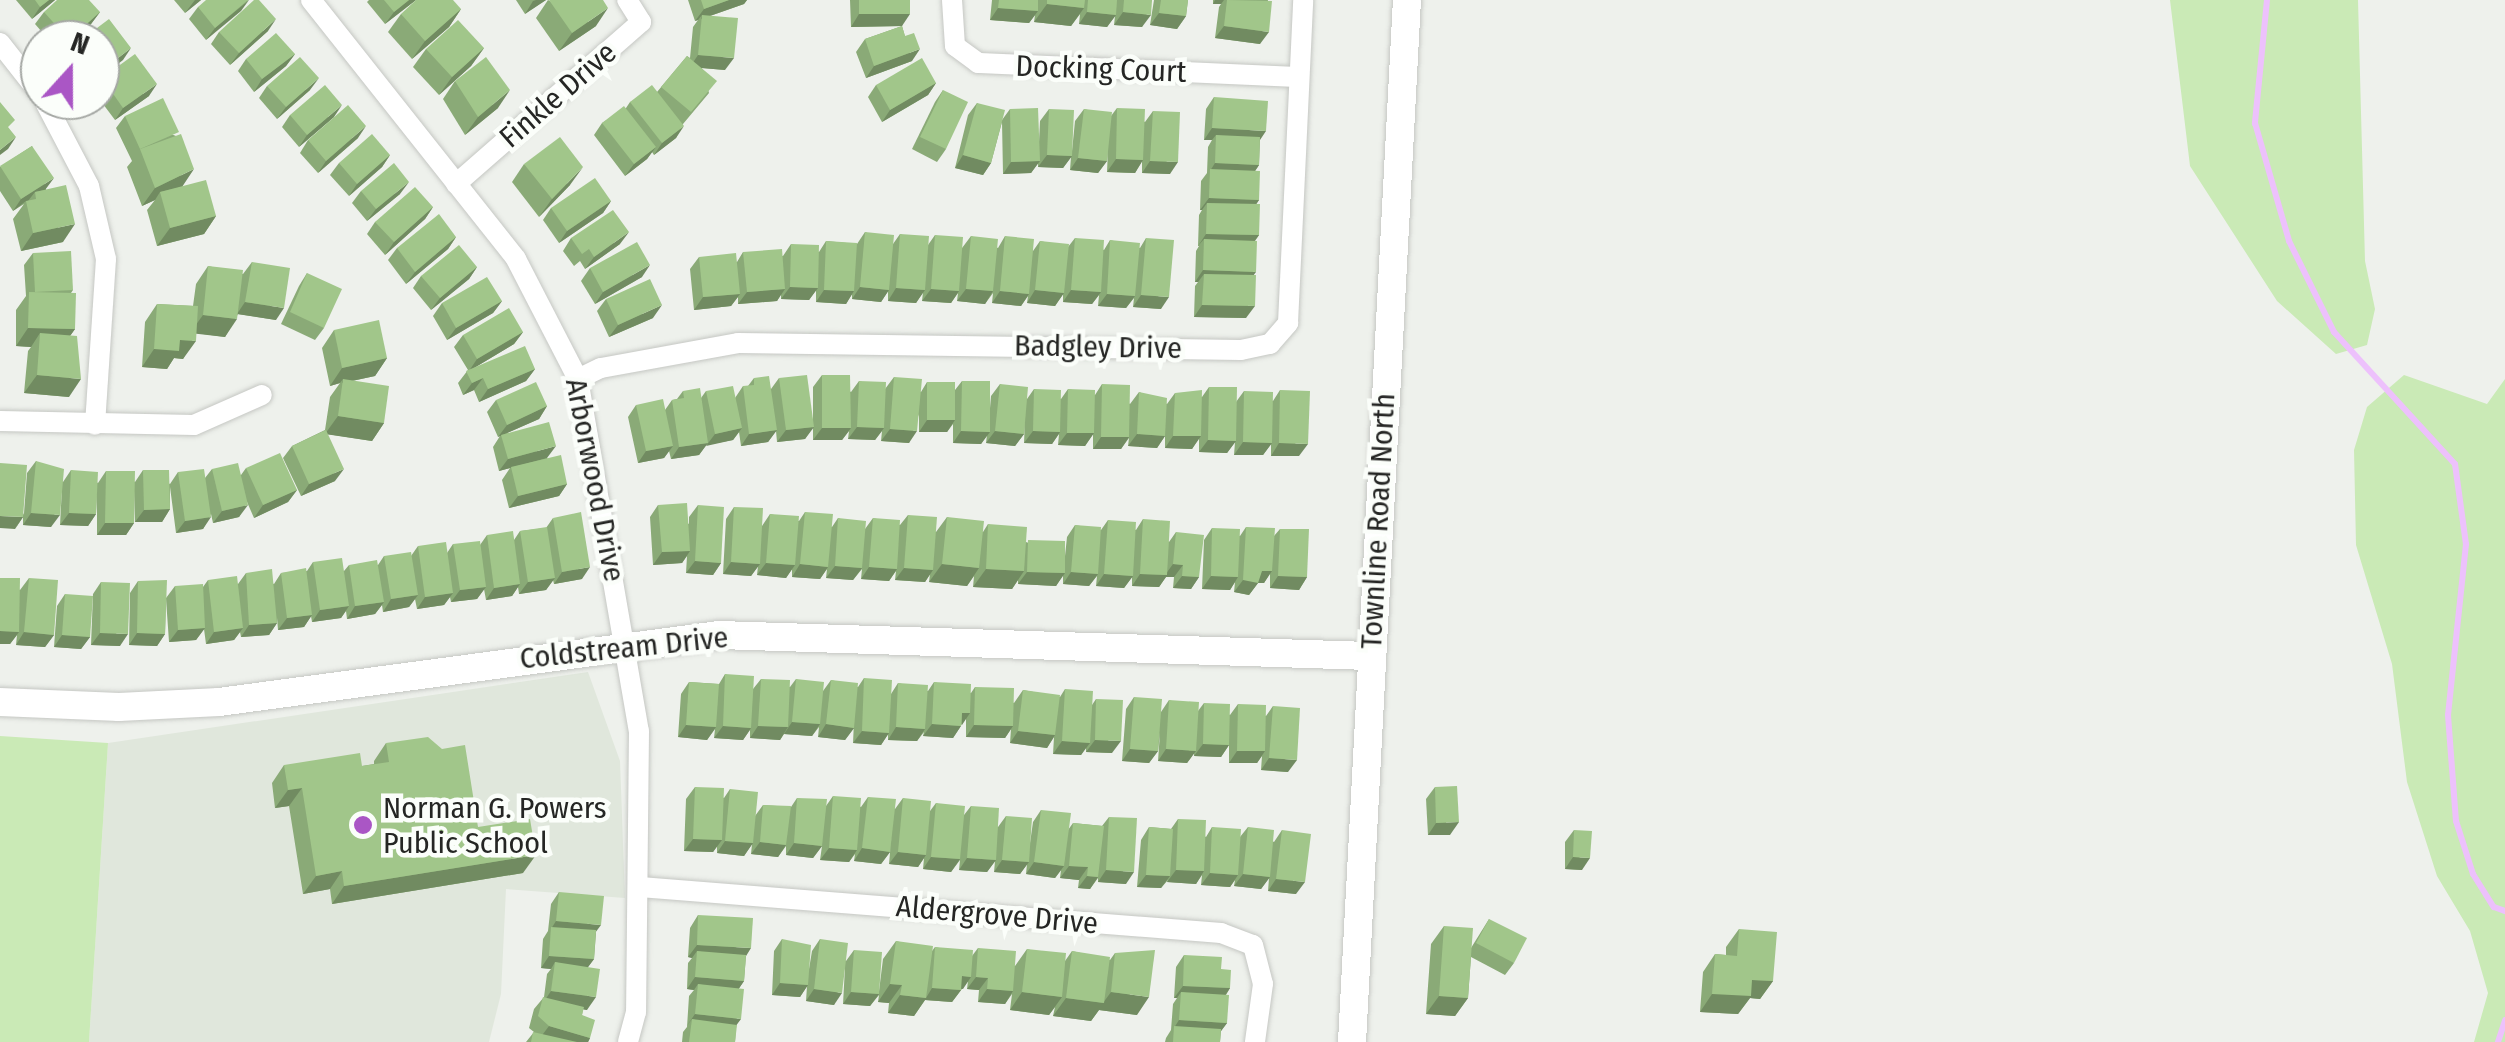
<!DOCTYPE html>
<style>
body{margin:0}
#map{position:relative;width:2505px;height:1042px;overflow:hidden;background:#eef1ec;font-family:"Fira Sans Condensed",sans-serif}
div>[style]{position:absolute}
.built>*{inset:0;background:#e0e7dc}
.green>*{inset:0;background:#caeab6}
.stream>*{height:6px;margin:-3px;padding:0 3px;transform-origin:3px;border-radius:3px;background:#edc1fc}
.roads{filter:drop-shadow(0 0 2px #c5c7c3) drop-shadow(0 0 2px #c5c7c3)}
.street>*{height:20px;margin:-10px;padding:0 10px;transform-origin:10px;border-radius:10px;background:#fff}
.secondary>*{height:28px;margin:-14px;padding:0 14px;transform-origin:14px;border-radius:14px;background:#fff}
.wall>*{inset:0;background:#8aaa77}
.shaded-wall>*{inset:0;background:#718b61}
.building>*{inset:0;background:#a1c68a}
.dots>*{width:28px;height:28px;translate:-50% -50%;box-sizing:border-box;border:5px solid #fbfefa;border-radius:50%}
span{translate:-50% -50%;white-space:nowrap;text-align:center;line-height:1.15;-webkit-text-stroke:9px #fbfefa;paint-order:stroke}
.street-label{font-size:30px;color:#252624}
.poi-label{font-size:30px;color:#252624}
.left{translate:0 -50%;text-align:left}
.north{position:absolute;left:20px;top:20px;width:100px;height:100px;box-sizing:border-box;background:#fbfefa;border:2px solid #a5a8a4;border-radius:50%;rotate:21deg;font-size:28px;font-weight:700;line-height:40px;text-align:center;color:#252624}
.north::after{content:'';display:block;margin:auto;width:35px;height:45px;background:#aa56c5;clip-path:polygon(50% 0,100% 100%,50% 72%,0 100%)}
</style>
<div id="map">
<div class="built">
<i style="clip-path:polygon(588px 672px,620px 761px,625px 898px,506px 889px,501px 994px,489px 1042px,89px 1042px,108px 743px)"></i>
</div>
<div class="green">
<i style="clip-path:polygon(2170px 0,2358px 0,2365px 261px,2375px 309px,2367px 345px,2336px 354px,2277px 301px,2190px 166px)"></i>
<i style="clip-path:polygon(2404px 375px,2487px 404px,2505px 379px,2505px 1042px,2474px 1042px,2488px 993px,2470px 931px,2437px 876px,2407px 782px,2392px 664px,2356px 545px,2354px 450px,2367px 407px)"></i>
<i style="clip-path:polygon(0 736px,108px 743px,89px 1042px,0 1042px)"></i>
</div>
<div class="stream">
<i style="left:2267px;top:0;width:124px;rotate:95.6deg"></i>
<i style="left:2255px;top:123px;width:123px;rotate:73.9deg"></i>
<i style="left:2289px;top:241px;width:102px;rotate:63.7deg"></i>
<i style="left:2334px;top:332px;width:179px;rotate:47.5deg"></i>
<i style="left:2455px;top:464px;width:81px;rotate:82.2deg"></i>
<i style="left:2466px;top:544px;width:172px;rotate:96deg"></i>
<i style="left:2448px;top:715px;width:106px;rotate:85.7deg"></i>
<i style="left:2456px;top:821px;width:56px;rotate:72.2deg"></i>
<i style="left:2473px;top:874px;width:39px;rotate:58deg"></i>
<i style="left:2494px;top:907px;width:12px;rotate:20deg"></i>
<i style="left:2498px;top:1042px;width:23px;rotate:-72deg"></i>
</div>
<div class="roads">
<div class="street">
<i style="left:311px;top:0;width:330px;rotate:51.6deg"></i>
<i style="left:516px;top:259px;width:135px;rotate:62.7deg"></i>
<i style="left:578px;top:379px;width:357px;rotate:80.2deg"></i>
<i style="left:639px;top:731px;width:281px;rotate:90.6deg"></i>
<i style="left:636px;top:1012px;width:31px;rotate:105deg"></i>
<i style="left:952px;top:0;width:46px;rotate:86.3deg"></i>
<i style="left:955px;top:46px;width:29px;rotate:36deg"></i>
<i style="left:978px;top:63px;width:321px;rotate:2.5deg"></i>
<i style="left:0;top:43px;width:65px;rotate:51.9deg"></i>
<i style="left:44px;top:100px;width:97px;rotate:62.4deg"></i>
<i style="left:89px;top:186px;width:75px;rotate:76.9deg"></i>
<i style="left:106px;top:259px;width:166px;rotate:93.8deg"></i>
<i style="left:456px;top:184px;width:246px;rotate:-41.2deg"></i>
<i style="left:641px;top:22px;width:26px;rotate:-122deg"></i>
<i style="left:578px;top:379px;width:25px;rotate:-26deg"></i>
<i style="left:601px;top:368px;width:139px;rotate:-10.3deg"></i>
<i style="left:738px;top:343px;width:503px;rotate:0.8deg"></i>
<i style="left:1241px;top:350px;width:30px;rotate:-12deg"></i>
<i style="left:1270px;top:344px;width:28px;rotate:-49deg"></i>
<i style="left:1288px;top:323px;width:323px;rotate:-87.3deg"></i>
<i style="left:0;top:421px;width:194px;rotate:1.2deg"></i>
<i style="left:194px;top:425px;width:74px;rotate:-23.8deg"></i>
<i style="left:640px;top:887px;width:583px;rotate:4.53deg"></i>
<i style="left:1221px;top:933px;width:34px;rotate:21deg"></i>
<i style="left:1253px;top:945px;width:40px;rotate:75.6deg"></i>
<i style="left:1263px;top:984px;width:59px;rotate:97.9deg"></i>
</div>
<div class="secondary">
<i style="left:0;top:702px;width:119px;rotate:2.4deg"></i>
<i style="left:119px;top:707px;width:100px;rotate:-2.9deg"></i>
<i style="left:219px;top:702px;width:504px;rotate:-7.63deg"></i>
<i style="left:719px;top:635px;width:651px;rotate:1.85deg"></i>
<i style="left:1352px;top:1042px;width:1043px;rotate:-86.98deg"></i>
</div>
</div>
<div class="wall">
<i style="clip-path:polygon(16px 0,55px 0,32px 19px)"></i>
<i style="clip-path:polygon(174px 0,201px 0,185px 13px)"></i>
<i style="clip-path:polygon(249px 0,206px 40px,189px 19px,198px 7px)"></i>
<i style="clip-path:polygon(369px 0,416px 0,385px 24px,367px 2px)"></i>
<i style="clip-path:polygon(516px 0,546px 0,525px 14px)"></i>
<i style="clip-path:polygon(548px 0,596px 26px,559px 51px,536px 18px)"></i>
<i style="clip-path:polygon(688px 0,747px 0,744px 4px,710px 16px,725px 70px,702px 68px,709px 93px,683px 124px,676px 138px,654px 155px,652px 152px,647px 159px,625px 176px,594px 135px,602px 123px,626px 108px,630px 102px,657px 92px,687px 56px,690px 58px,693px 27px,698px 20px,695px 21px)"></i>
<i style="clip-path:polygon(850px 0,910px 0,902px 26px,912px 61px,866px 78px,856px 52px,865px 39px,902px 26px,851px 27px)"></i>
<i style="clip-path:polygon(992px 0,1152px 0,1142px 27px,1114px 25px,1115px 16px,1107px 27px,1079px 24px,1080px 14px,1071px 26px,1034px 22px,1035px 15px,1029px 23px,990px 20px)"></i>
<i style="clip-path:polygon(1154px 0,1188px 0,1186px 16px,1177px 29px,1150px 25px)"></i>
<i style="clip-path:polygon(1213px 0,1268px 0,1260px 44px,1215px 38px,1219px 7px,1221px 4px,1213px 4px)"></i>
<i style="clip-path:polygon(461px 9px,449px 27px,412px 59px,388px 32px,401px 14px)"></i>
<i style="clip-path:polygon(44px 12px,100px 12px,91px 24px,74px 40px,49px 40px,35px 24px)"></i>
<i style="clip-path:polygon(268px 31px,230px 65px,211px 44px,219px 32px)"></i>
<i style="clip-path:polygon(484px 48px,471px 66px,439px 95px,413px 67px,426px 49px)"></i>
<i style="clip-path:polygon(295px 54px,286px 66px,254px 92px,238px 71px,246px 59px)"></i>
<i style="clip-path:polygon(102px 78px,149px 96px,115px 120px,100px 100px,100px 80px)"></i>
<i style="clip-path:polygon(455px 81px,498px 108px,465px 135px,443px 99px)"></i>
<i style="clip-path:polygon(936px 83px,928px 95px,882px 122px,868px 97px,876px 85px)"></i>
<i style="clip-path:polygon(267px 86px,310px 90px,277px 119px,259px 98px)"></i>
<i style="clip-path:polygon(943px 90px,946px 149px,937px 162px,912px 149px,935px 102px)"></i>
<i style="clip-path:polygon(1214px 97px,1260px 140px,1259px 165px,1255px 171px,1259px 200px,1256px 204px,1259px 235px,1255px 241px,1253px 275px,1246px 318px,1194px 317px,1195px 286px,1198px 282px,1195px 282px,1196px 251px,1199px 246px,1198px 246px,1199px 215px,1202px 210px,1200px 210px,1201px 181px,1207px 173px,1208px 147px,1212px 140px,1204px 140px,1206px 109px)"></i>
<i style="clip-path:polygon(977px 103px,1002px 120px,1010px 109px,1039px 142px,1040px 121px,1049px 109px,1072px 151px,1075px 121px,1084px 109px,1111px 116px,1117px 108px,1145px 122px,1153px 111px,1170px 174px,1142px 173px,1142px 161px,1135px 173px,1107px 172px,1108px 149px,1107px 161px,1098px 173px,1070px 170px,1071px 157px,1063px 168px,1038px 167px,1038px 163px,1031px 173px,1003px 174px,1002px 122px,991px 163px,983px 175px,955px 168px,968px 115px)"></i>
<i style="clip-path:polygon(290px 115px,334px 117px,299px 147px,282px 127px)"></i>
<i style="clip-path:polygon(125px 116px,176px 136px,182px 186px,216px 216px,204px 234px,157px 246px,147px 210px,155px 200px,142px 206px,127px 167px,132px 161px,116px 128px)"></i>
<i style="clip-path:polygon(358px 138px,318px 173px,300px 153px,308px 140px)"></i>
<i style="clip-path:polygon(32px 146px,63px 242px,21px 251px,13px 219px,24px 204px,13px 211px,0 191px,0 167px)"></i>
<i style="clip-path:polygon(390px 155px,382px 167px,349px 196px,330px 175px,339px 163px)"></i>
<i style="clip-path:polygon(524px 164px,570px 185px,539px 217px,512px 182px)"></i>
<i style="clip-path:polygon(361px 191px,400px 194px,367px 221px,352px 203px)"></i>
<i style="clip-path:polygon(611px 201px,603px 213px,559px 243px,543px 220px,551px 208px)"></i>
<i style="clip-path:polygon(433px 207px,425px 219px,385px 255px,367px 234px,375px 222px)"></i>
<i style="clip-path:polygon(865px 232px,893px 244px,900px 234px,928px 245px,935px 235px,962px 248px,971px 236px,998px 248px,1005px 236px,1033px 251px,1040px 241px,1068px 247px,1075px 238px,1104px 250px,1110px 240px,1140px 248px,1146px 238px,1161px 309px,1133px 307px,1134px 298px,1126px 308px,1098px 306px,1099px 295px,1092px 304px,1063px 302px,1063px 294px,1055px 306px,1027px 303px,1028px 296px,1021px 306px,992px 303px,993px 293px,985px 304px,957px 301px,958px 293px,951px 303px,922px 301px,923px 292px,916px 303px,888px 301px,888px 291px,881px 302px,852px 299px,852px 294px,846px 304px,816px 302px,816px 290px,809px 300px,781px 299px,781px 294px,777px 301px,738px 304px,738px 297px,731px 306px,694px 310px,690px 269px,699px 257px,737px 262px,743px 252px,783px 256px,791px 244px,819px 252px,826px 241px,857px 244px)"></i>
<i style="clip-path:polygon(456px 237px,448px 249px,406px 284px,388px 260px,397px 248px)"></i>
<i style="clip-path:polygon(571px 238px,620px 244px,585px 269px,580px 261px,574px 266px,563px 251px)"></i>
<i style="clip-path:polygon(33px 253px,73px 290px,71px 293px,75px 329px,70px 336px,69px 397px,24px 393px,28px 351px,31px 347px,16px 346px,16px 310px,26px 296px,24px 265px)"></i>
<i style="clip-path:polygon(252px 262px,276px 320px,238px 314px,225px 337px,196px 333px,183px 359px,174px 358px,167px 369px,142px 367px,145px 322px,157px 304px,193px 306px,196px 284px,208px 266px,243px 274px)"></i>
<i style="clip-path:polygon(477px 267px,469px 279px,431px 310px,413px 288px,421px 276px)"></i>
<i style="clip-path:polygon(590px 268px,642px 277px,595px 304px,581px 281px)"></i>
<i style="clip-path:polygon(307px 273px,324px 328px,315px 340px,281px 324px,299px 286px)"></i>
<i style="clip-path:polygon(606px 299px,653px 318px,609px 337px,597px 311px)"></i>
<i style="clip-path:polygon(502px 301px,493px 313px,447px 340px,433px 316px,442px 303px)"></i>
<i style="clip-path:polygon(334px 330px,387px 358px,375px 376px,352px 381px,384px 423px,372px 441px,327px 434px,335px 481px,301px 496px,283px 458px,292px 446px,325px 430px,330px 397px,340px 383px,330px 386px,322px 348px)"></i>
<i style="clip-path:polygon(523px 332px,514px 344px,474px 368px,535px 369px,526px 381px,479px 402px,474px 390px,463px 395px,458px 383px,468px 370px,454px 347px,463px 335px)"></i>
<i style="clip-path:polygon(822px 375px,851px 392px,859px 381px,885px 389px,894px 377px,921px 392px,927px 382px,955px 390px,962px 381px,990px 408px,991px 396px,1000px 384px,1027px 399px,1034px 389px,1061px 399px,1068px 389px,1095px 395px,1102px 384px,1130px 404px,1139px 392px,1167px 404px,1175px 393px,1202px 397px,1209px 387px,1236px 402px,1244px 391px,1273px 401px,1280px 390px,1299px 456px,1271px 456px,1271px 444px,1263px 455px,1234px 455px,1235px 442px,1227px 453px,1199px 452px,1199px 438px,1192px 449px,1165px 448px,1165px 436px,1157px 448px,1128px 446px,1129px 438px,1121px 449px,1093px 449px,1093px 434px,1085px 446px,1058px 445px,1059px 434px,1052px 444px,1024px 443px,1025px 418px,1024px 434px,1015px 446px,986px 443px,987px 435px,981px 444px,953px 443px,953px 424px,947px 432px,919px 432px,919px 414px,909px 443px,881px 441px,882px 431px,875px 440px,848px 439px,849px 431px,842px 440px,813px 440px,813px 427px,805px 439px,777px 442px,776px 431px,768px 442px,741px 446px,739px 432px,733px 440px,706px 445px,699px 455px,671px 459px,669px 451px,664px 458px,638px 463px,628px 417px,636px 405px,665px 410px,672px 400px,677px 399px,683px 391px,701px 398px,706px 391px,735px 398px,743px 386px,748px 386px,754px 378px,771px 389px,779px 378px,813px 425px,813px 387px)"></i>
<i style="clip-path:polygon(496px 400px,547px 406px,539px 419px,507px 433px,547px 458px,567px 484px,559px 496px,509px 508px,502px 480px,510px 468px,499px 471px,493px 447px,500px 436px,498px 437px,487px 412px)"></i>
<i style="clip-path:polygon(36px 461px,63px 482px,71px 470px,98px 483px,106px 471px,135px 482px,143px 470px,170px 484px,178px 472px,205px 478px,212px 469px,241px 475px,246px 468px,297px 490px,288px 502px,254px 518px,247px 502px,239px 517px,213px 523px,211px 514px,203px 529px,176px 533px,170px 487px,170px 509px,162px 522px,135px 522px,135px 491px,134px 523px,126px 535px,97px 535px,97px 494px,96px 514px,88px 526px,60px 525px,62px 487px,51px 527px,23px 525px,23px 517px,15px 529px,24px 513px,27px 473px)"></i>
<i style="clip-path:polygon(658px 505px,689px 524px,689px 517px,698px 505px,721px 563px,713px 575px,686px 573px,687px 556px,682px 563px,653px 565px,650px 517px)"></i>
<i style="clip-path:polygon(734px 507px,762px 526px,770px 514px,799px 521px,805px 512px,832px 527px,838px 518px,865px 529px,873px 518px,900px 525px,908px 515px,936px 532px,947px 517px,983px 532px,988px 524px,1026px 542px,1065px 556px,1067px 537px,1075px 525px,1101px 530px,1108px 520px,1136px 530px,1143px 519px,1169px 542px,1176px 532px,1199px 577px,1191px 589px,1173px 588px,1174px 577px,1166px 577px,1159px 587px,1132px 586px,1132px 577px,1124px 588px,1096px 586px,1097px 576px,1089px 586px,1063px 584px,1063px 575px,1056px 586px,1018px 584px,1018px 580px,1012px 589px,973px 587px,974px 576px,967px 586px,929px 582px,930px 574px,925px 582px,895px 580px,896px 571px,889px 581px,861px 579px,862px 569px,853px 580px,826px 578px,827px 569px,820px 579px,792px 577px,792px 569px,786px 578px,757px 575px,758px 566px,751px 576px,723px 574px,726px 519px)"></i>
<i style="clip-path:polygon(553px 518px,582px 579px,554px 584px,553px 580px,546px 590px,519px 594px,518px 587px,512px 596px,486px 600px,484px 589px,477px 599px,451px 602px,450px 597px,444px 605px,417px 609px,415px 599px,409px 607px,383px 612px,382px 605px,375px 614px,347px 619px,346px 611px,341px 618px,312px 622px,311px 616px,304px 627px,278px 630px,277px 618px,277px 623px,269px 635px,241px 637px,240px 632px,234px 640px,206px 644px,204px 629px,196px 640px,169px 642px,166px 599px,165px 634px,157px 646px,129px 645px,130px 593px,138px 581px,166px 598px,175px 586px,203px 587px,208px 580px,238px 584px,246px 573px,274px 584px,281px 573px,307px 571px,313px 562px,344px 571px,349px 565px,378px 565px,384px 556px,411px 556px,418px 546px,447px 553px,453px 544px,480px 545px,487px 535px,514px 540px,520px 531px,546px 528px)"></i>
<i style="clip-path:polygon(1246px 527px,1274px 536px,1280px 529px,1307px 577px,1299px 590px,1270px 588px,1270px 573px,1264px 583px,1258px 583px,1249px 595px,1234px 592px,1235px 582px,1230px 590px,1202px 589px,1204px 540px,1212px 528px,1240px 536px)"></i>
<i style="clip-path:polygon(0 578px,20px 590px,29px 578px,54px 635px,45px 647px,16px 645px,17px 635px,10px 644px,0 644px)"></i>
<i style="clip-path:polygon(101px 582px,120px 646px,91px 645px,93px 594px)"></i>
<i style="clip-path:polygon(65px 594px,90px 637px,81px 649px,54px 647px,57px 606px)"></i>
<i style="clip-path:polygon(725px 674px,753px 689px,761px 679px,790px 687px,796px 679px,823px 691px,831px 680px,858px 687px,864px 678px,891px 694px,898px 683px,928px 691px,934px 682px,971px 693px,975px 687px,1014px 703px,1023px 690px,1060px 697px,1065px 689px,1092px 705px,1096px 699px,1112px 753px,1086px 752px,1086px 747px,1081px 755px,1053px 754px,1054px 737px,1047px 748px,1010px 743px,1011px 729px,1005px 738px,966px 737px,966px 718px,953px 738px,923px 736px,924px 732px,917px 741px,888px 740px,888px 734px,881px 745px,853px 743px,854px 721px,854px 728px,845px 740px,818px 737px,819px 727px,812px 736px,784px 734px,780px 740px,750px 738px,750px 730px,743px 740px,714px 738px,715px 729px,707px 740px,678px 737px,681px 694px,689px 682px,719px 684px)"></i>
<i style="clip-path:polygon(1134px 697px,1161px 712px,1169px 700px,1198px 711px,1204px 703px,1230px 715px,1238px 704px,1266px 716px,1273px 706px,1288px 772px,1261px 770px,1262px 756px,1257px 763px,1229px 763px,1229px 745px,1221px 757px,1194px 756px,1194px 753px,1187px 763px,1158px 761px,1160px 732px,1158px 751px,1149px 763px,1122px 761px,1126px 709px)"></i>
<i style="clip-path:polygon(386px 743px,478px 827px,523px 873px,332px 904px,330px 889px,303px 894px,289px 806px,275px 808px,272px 783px,284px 765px,362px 766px,374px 764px,374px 761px)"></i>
<i style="clip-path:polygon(695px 787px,724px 798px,730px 789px,755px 816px,763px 805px,791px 807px,797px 798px,826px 806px,833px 796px,861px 807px,868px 797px,895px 809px,903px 798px,930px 811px,936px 803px,964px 815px,971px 806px,998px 827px,1006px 816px,1030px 843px,1033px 822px,1041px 810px,1068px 830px,1073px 823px,1102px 826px,1109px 817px,1126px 884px,1098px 882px,1098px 878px,1090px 889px,1078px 888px,1079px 880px,1060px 878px,1061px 870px,1055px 878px,1026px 874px,1027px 864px,1020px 874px,994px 872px,995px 861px,987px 872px,959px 870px,960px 860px,951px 872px,923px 869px,924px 858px,918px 867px,889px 864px,892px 830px,890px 852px,881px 864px,854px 861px,855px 854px,849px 862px,820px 860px,822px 846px,813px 858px,786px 855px,786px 846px,778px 857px,751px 854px,752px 844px,744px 856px,717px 853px,717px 846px,713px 852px,684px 851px,686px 799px)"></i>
<i style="clip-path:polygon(1435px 787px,1450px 835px,1428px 835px,1426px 799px)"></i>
<i style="clip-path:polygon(1178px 819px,1206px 837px,1212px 827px,1240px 837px,1248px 827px,1274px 842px,1282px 830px,1296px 894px,1268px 891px,1269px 878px,1261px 889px,1234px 886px,1235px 880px,1230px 887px,1201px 885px,1202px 875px,1196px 884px,1167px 882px,1168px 880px,1161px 888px,1137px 887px,1141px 840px,1149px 827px,1171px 829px)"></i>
<i style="clip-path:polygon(1574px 830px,1582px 870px,1565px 869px,1565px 842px)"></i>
<i style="clip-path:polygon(559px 892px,596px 933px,594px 959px,588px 967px,587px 1010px,583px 1009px,582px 1015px,590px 1038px,588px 1042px,526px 1042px,534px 1032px,529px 1028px,534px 1009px,544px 997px,547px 974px,551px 969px,541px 968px,543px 939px,548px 931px,551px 904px)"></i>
<i style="clip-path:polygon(698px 915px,746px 956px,744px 981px,739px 988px,735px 1042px,682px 1042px,683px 1032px,687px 1027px,689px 996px,694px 990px,687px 989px,688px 963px,692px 958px,688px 957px,690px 928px)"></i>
<i style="clip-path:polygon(1489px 919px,1514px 963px,1505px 975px,1471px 957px,1468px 998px,1455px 1016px,1426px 1014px,1431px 944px,1444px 926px,1471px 948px)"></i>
<i style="clip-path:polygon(1739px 929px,1773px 981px,1760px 999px,1750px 998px,1738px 1014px,1700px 1012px,1703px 972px,1715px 954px,1726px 955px,1726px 947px)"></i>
<i style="clip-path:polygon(782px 939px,809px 969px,812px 951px,820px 939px,846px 961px,854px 950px,879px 991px,883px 959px,896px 941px,932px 951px,935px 947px,972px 956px,978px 948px,1015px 966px,1027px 949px,1065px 961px,1072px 951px,1110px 960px,1115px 953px,1137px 1015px,1099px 1010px,1091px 1021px,1053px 1016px,1055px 1007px,1049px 1015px,1010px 1010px,1012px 994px,1005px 1004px,978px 1002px,979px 990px,967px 989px,968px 981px,952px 1002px,925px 1000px,914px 1016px,888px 1013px,889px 1003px,878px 1002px,879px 995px,870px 1006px,843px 1004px,845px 967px,834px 1005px,806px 1001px,807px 986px,800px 997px,772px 995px,774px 951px)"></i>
<i style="clip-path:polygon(1184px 955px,1221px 969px,1230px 988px,1226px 995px,1227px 1023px,1221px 1031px,1220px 1042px,1165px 1042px,1166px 1038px,1171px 1030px,1173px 1004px,1177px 998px,1174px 998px,1176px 967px)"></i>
</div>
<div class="shaded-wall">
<i style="clip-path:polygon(49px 0,55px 0,32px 19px,40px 7px)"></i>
<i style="clip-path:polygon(195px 0,201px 0,185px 13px)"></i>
<i style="clip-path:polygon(249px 0,241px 11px,206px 40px,215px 28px)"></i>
<i style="clip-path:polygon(409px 0,416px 0,385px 24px,394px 12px)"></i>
<i style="clip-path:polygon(536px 0,546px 0,525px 14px,533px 1px)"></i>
<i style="clip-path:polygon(729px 0,747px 0,744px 4px,701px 19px,702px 15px,698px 20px,695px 21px,704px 9px)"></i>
<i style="clip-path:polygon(1215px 0,1224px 0,1221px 4px,1213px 4px)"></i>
<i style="clip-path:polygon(1047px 4px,1084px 8px,1071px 26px,1034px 22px)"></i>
<i style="clip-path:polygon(608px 8px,596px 26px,559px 51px,572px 33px)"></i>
<i style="clip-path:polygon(998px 8px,1038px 11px,1029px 23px,990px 20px)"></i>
<i style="clip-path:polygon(461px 9px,449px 27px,412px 59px,425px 41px)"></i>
<i style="clip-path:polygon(100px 12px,91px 24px,74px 40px,69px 40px)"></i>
<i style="clip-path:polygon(1087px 12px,1116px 15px,1107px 27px,1079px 24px)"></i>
<i style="clip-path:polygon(1123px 12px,1151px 15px,1142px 27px,1114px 25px)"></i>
<i style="clip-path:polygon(1159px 13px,1186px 16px,1177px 29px,1150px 25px)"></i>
<i style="clip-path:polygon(859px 14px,910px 14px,902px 26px,851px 27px)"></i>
<i style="clip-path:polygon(276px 19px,268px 31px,230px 65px,239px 53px)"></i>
<i style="clip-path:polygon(1224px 26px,1269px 32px,1260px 44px,1215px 38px)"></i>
<i style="clip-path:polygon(131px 48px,123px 60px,100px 78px,100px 72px)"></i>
<i style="clip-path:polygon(484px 48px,471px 66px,439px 95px,452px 77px)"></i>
<i style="clip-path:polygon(920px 49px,912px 61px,866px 78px,874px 66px)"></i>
<i style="clip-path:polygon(295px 54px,286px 66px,254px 92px,262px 79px)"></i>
<i style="clip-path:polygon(698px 55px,734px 58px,725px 70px,690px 67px)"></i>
<i style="clip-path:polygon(319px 78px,310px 90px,277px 119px,286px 107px)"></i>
<i style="clip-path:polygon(936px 83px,928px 95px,882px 122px,890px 110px)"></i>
<i style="clip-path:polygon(157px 84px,149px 96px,115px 120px,123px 108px)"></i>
<i style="clip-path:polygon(510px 90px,498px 108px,465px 135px,478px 117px)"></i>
<i style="clip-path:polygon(342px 105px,334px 117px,299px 147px,307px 135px)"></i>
<i style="clip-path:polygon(366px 126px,358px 138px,318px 173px,326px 161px)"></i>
<i style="clip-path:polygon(684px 126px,676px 138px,654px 155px,662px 143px)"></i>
<i style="clip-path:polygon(1212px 128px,1266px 131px,1258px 143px,1216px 135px,1212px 140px,1204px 140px)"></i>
<i style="clip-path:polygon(16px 137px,8px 149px,0 155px,0 150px)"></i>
<i style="clip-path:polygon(656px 147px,647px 159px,625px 176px,634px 164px)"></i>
<i style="clip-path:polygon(390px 155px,382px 167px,349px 196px,357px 184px)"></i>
<i style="clip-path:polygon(963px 155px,991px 163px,983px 175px,955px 168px)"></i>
<i style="clip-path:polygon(1047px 155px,1072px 156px,1063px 168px,1038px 167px)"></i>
<i style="clip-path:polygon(1078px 158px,1107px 161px,1098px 173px,1070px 170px)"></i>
<i style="clip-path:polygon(1116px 159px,1143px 160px,1135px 173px,1107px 172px)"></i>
<i style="clip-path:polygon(1040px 161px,1031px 173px,1003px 174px,1011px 162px)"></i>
<i style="clip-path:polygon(1150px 161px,1178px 162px,1170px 174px,1142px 173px)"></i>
<i style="clip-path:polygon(1215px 163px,1259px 165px,1251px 177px,1210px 171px)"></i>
<i style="clip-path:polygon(583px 167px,570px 185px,539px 217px,552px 199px)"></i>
<i style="clip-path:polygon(194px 169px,182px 187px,160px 192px,155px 200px,142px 206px,155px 188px)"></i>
<i style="clip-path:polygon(54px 178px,45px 190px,35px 192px,28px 201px,26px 201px,13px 211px,21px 199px)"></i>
<i style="clip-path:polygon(409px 182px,400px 194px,367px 221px,376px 209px)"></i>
<i style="clip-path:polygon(1209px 198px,1259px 200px,1251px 212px,1207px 203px,1202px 210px,1200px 210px)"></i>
<i style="clip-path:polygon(611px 201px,603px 213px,559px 243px,567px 231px)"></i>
<i style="clip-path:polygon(433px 207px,425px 219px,385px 255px,394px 242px)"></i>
<i style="clip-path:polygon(216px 216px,204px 234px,157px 246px,170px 228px)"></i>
<i style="clip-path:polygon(75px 224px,63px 242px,21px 251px,33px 233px)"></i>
<i style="clip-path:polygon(629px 232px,620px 244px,585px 269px,594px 257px)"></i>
<i style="clip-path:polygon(1206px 234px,1259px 235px,1250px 247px,1204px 239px,1198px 246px)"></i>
<i style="clip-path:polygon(456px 237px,448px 249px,406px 284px,415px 272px)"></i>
<i style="clip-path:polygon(650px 265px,642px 277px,595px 304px,603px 292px)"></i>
<i style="clip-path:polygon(477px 267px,469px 279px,431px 310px,440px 298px)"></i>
<i style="clip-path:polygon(1203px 270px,1256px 272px,1247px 284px,1204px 274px,1198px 282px,1195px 282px)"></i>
<i style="clip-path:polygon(790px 287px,818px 288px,809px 300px,781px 299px)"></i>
<i style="clip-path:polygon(860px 287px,889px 290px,881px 302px,852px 299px)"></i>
<i style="clip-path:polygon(896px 288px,925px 290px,916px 303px,888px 301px)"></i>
<i style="clip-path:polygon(785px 289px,777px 301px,738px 304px,747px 292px)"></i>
<i style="clip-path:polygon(931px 289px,959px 291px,951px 303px,922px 301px)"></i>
<i style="clip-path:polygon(966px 289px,993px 291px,985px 304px,957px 301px)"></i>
<i style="clip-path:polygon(824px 290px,854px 291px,846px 304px,816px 302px)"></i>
<i style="clip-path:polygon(1035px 290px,1064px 293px,1055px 306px,1027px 303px)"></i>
<i style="clip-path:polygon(1071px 290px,1101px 292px,1092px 304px,1063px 302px)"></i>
<i style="clip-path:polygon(1000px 291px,1029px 294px,1021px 306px,992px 303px)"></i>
<i style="clip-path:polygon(740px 294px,731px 306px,694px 310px,703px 297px)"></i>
<i style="clip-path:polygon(1107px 294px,1135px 296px,1126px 308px,1098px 306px)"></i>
<i style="clip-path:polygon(1141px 295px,1169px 297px,1161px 309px,1133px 307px)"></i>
<i style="clip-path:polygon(502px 301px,493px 313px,447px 340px,456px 328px)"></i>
<i style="clip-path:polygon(245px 302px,284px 308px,276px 320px,237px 314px)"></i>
<i style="clip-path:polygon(662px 305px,653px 318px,609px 337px,618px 325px)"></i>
<i style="clip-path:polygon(1202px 305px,1255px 306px,1246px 318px,1194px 317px)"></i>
<i style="clip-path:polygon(203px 315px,237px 319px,225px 337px,190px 333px)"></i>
<i style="clip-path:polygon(28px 328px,75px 329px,62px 347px,40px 333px,31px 347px,16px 346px)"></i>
<i style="clip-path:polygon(523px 332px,514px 344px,469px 371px,477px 359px)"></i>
<i style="clip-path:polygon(180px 340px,196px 341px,183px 359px,174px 358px,167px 369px,142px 367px,154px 349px)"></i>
<i style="clip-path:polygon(387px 358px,375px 376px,342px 383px,343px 379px,340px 383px,330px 386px,342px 368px)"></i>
<i style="clip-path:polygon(535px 369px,526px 381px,479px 402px,488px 389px)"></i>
<i style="clip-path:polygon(37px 375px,81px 379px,69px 397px,24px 393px)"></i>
<i style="clip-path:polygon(483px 378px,474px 390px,463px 395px,472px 383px)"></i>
<i style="clip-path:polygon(547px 406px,539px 419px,498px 437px,507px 425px)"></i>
<i style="clip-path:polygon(338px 416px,384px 423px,372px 441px,325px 434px)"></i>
<i style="clip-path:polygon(927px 420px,955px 420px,947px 432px,919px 432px)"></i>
<i style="clip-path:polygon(814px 427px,805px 439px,777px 442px,786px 430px)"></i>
<i style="clip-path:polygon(857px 427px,884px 428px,875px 440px,848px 439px)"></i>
<i style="clip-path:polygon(742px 428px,733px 440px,706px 446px,715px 434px)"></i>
<i style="clip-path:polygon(822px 428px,851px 428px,842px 440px,813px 440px)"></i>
<i style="clip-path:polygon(890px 429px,917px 431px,909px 443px,881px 441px)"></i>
<i style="clip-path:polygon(777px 430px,768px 442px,741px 446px,749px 434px)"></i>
<i style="clip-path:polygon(961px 431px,990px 432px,981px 444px,953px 443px)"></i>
<i style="clip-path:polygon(995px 431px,1024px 434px,1015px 446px,986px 443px)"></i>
<i style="clip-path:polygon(1033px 431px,1060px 432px,1052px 444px,1024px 443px)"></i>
<i style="clip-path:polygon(1067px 433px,1094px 433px,1085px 446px,1058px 445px)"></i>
<i style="clip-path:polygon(1137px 434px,1165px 436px,1157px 448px,1128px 446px)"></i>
<i style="clip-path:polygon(1173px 436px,1201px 436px,1192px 449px,1165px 448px)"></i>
<i style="clip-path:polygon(1101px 437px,1129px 437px,1121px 449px,1093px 449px)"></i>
<i style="clip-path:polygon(1208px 440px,1236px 441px,1227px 453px,1199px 452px)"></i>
<i style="clip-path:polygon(1243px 442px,1272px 443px,1263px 455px,1234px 455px)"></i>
<i style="clip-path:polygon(708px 443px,699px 455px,671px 459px,679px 447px)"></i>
<i style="clip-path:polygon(1279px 443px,1308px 444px,1299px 456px,1271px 456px)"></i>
<i style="clip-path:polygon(556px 446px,547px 458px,499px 471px,508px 459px)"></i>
<i style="clip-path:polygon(673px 446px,664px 458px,638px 463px,646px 451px)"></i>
<i style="clip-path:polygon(344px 469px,335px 481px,301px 496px,309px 484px)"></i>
<i style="clip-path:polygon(567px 484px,559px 496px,509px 508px,518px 496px)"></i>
<i style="clip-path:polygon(297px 490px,288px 502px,254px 518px,263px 505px)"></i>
<i style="clip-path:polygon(248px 505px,239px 517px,213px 523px,222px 511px)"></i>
<i style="clip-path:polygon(170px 509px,162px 522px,135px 522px,144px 510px)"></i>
<i style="clip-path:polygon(31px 513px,60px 515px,51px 527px,23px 525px)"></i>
<i style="clip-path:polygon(69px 513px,96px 514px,88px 526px,60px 525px)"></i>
<i style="clip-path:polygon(0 516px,23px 517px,15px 529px,0 528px)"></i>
<i style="clip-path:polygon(211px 517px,203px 529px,176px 533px,185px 521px)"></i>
<i style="clip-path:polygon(105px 523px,134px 523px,126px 535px,97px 535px)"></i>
<i style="clip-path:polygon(690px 551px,682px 563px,653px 565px,662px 552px)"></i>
<i style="clip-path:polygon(695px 561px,721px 563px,713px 575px,686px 573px)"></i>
<i style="clip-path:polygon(731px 562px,760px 564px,751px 576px,723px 574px)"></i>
<i style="clip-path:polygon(766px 563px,795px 565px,786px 578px,757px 575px)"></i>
<i style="clip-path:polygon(800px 564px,828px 567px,820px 579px,792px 577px)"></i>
<i style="clip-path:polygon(942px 564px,979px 568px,967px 586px,929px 582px)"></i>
<i style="clip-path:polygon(1173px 564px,1183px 565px,1174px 577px,1166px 577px,1159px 587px,1132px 586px,1140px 574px,1165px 575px)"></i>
<i style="clip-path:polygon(835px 566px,862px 568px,853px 580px,826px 578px)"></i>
<i style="clip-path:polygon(590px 567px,582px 579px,554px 584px,562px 572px)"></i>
<i style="clip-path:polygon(869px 567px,897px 569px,889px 581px,861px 579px)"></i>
<i style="clip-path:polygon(904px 568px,933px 570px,925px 582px,895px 580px)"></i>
<i style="clip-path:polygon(986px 569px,1024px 571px,1012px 589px,973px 587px)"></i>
<i style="clip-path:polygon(1262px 571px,1272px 571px,1264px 583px,1256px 583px,1258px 583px,1249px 595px,1234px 592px,1243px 580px)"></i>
<i style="clip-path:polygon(1027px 572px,1065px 573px,1056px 586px,1018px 584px)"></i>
<i style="clip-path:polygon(1071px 572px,1098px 574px,1089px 586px,1063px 584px)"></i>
<i style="clip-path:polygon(1104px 574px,1133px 576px,1124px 588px,1096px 586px)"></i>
<i style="clip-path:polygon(1182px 576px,1199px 577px,1191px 589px,1173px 588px)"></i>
<i style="clip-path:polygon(1211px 576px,1238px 577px,1230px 590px,1202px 589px)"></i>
<i style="clip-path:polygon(1278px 576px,1307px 577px,1299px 590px,1270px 588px)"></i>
<i style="clip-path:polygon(555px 578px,546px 590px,519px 594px,528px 582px)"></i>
<i style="clip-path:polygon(520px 584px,512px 596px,486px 600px,494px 588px)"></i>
<i style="clip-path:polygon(486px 587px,477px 599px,451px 602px,460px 590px)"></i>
<i style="clip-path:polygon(453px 593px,444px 605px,417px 609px,425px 597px)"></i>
<i style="clip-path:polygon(418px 595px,409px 607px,383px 612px,391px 599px)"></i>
<i style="clip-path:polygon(384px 602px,375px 614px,347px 619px,355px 606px)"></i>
<i style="clip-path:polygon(349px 606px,341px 618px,312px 622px,320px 610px)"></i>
<i style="clip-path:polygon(312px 615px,304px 627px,278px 630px,287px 618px)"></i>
<i style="clip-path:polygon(277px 623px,269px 635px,241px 637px,249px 625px)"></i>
<i style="clip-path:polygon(205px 628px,196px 640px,169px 642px,178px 630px)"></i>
<i style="clip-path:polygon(243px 628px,234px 640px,206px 644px,214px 632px)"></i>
<i style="clip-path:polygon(0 631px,19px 632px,10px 644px,0 644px)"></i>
<i style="clip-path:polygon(24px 632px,54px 635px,45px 647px,16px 645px)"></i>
<i style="clip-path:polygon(100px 633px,128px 634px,120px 646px,91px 645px)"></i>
<i style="clip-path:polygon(137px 633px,165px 634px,157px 646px,129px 645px)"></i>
<i style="clip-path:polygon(62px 635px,90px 637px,81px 649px,54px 647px)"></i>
<i style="clip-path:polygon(962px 713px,970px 713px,962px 725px)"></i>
<i style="clip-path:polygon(792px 722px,820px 724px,812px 736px,784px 734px)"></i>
<i style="clip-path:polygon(826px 724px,854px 728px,845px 740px,818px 737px)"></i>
<i style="clip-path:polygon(932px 724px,961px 726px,953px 738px,923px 736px)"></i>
<i style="clip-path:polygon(686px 725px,716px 727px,707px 740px,678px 737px)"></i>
<i style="clip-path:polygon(974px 725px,1013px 726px,1005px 738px,966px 737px)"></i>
<i style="clip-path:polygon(723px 726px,751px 728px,743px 740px,714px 738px)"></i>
<i style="clip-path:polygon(758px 726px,788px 727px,780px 740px,750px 738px)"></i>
<i style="clip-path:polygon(896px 727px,925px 729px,917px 741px,888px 740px)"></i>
<i style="clip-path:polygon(862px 731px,889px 733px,881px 745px,853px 743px)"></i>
<i style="clip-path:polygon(1018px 731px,1055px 735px,1047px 748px,1010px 743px)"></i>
<i style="clip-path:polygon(1095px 740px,1121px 741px,1112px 753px,1086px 752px)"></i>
<i style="clip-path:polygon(1062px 741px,1090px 743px,1081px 755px,1053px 754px)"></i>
<i style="clip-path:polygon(1203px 744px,1229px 745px,1221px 757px,1194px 756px)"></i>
<i style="clip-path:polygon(1130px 749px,1158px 751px,1149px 763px,1122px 761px)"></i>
<i style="clip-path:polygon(1166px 749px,1196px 751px,1187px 763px,1158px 761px)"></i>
<i style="clip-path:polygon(1237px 751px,1265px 751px,1257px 763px,1229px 763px)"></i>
<i style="clip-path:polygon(1269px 758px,1297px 760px,1288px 772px,1261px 770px)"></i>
<i style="clip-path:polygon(302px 788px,289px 806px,275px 808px,288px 790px)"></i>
<i style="clip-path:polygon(1459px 822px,1450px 835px,1428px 835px,1436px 823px)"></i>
<i style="clip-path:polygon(693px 839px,722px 840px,713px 852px,684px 851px)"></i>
<i style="clip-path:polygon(725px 841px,753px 843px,744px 856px,717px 853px)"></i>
<i style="clip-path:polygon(760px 842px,786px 845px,778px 857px,751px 854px)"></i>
<i style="clip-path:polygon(794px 843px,822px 846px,813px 858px,786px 855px)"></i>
<i style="clip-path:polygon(829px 848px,857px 850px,849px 862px,820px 860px)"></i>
<i style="clip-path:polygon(862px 848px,890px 852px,881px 864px,854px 861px)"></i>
<i style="clip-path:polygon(898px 852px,926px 855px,918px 867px,889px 864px)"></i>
<i style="clip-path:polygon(536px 855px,523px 873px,332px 904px,344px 886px)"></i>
<i style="clip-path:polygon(931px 857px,960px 859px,951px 872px,923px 869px)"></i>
<i style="clip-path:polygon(1573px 857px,1590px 858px,1582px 870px,1565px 869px)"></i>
<i style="clip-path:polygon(967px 858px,996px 860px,987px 872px,959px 870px)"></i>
<i style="clip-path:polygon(1002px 860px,1029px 862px,1020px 874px,994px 872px)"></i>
<i style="clip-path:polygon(1034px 862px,1064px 866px,1055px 878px,1026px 874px)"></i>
<i style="clip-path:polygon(1069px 866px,1088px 867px,1079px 880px,1060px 878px)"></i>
<i style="clip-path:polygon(1106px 870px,1134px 872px,1126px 884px,1098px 882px)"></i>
<i style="clip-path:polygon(1176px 870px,1204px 871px,1196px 884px,1167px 882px)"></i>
<i style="clip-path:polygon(342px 871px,330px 889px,303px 894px,316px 876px)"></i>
<i style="clip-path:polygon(1210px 873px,1238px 875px,1230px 887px,1201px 885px)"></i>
<i style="clip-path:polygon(1243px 874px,1270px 877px,1261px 889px,1234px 886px)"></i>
<i style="clip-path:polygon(1146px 875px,1170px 876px,1161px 888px,1137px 887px)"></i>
<i style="clip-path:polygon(1087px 876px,1098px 877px,1090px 889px,1078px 888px)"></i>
<i style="clip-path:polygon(1276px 879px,1305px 882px,1296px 894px,1268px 891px)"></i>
<i style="clip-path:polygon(556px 921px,601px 925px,592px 937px,551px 929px)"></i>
<i style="clip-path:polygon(697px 945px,751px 948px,743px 961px,697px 951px,692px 958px,688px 957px)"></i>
<i style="clip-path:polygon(549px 956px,594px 959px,585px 971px,555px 962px,551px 969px,541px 968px)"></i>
<i style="clip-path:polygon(962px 976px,971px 977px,963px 989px,953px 988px)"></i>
<i style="clip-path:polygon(695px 977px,744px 981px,736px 993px,698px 984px,694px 990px,687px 989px)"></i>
<i style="clip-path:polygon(976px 977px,988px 978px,979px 990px,967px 989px)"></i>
<i style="clip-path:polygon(1752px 980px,1773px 981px,1760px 999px,1750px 998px,1738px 1014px,1700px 1012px,1712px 994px)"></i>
<i style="clip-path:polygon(780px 983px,808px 985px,800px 997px,772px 995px)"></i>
<i style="clip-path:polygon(890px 984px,902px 985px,889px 1003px,878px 1002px)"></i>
<i style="clip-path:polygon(1183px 986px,1230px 988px,1222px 1000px,1181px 992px,1177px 998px,1174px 998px)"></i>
<i style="clip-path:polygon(932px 988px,961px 990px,952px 1002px,925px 1000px,914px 1016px,888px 1013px,900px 995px,926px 998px)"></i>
<i style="clip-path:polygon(814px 989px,842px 993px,834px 1005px,806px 1001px)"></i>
<i style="clip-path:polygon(987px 989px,1013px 991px,1005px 1004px,978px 1002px)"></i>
<i style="clip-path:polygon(551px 991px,596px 997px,587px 1010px,543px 1003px)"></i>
<i style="clip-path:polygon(851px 992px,879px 994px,870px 1006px,843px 1004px)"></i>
<i style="clip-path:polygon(1022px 992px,1062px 997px,1049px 1015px,1010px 1010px)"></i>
<i style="clip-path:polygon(1111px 992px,1149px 997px,1137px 1015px,1099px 1010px,1091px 1021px,1053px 1016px,1066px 998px,1103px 1003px)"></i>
<i style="clip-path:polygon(1439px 996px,1468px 998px,1455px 1016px,1426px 1014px)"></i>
<i style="clip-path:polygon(695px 1014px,741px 1019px,732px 1031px,692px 1019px,686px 1027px)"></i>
<i style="clip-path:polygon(1179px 1020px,1227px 1023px,1218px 1035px,1174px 1028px)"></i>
<i style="clip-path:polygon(549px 1026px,590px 1038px,588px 1042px,553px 1042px,540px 1038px)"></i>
</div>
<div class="building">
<i style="clip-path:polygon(35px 0,49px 0,40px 7px)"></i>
<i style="clip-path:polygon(57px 0,89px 0,100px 12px,69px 40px,44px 12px)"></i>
<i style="clip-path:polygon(206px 0,248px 0,215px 28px,198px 7px)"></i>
<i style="clip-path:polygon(254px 0,259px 0,276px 19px,239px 53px,219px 32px)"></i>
<i style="clip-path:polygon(384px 0,409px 0,394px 12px)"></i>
<i style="clip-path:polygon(416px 0,453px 0,461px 9px,425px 41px,401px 14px)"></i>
<i style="clip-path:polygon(549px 0,603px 0,608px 8px,572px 33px)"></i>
<i style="clip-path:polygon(701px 0,729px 0,704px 9px)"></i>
<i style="clip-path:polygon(859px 0,910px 0,910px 14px,859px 14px)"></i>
<i style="clip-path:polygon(999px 0,1038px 0,1038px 11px,998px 8px)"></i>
<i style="clip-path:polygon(1047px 0,1085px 0,1084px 8px,1047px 4px)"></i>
<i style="clip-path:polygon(1088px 0,1117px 0,1116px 15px,1087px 12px)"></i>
<i style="clip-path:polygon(1124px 0,1152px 0,1151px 15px,1123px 12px)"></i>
<i style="clip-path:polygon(1161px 0,1188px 0,1186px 16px,1159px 13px)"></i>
<i style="clip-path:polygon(1227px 0,1272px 1px,1269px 32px,1224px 26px)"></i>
<i style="clip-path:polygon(702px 15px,738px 18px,734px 58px,698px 55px)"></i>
<i style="clip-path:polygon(109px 19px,131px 48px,100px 72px,100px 40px,81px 40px)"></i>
<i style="clip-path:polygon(458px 20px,484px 48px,452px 77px,426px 49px)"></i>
<i style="clip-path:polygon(902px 26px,905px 36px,914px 33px,920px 49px,874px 66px,865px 39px)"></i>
<i style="clip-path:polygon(276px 33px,295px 54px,262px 79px,246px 59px)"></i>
<i style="clip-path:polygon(135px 54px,157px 84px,123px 108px,102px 78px)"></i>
<i style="clip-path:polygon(687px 56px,717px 81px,691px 112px,661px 87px)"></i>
<i style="clip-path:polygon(300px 57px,319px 78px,286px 107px,267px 86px)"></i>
<i style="clip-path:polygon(486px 57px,510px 90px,478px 117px,455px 81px)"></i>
<i style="clip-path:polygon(922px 58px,936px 83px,890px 110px,876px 85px)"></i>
<i style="clip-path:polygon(325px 85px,342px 105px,307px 135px,290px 115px)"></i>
<i style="clip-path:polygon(652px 85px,684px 126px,662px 143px,630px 102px)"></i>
<i style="clip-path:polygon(943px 90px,968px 102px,946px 149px,920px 137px)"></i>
<i style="clip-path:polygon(1214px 97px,1268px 101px,1266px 131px,1212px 128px)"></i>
<i style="clip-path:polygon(163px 98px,179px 132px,140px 149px,125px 116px)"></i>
<i style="clip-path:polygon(0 102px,15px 120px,8px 127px,16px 137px,0 150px)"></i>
<i style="clip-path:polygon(977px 103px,1005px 110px,991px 163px,963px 155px)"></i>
<i style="clip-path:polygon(348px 105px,366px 126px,326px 161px,308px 140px)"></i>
<i style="clip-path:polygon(624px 106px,656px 147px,634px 164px,602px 123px)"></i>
<i style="clip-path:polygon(1038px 108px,1040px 161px,1011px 162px,1010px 109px)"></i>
<i style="clip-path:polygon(1117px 108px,1145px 109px,1143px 160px,1116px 159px)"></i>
<i style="clip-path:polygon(1049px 109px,1074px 110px,1072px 156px,1047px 155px)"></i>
<i style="clip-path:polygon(1084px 109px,1112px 112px,1107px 161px,1078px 158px)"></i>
<i style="clip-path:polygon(1153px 111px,1180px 112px,1178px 162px,1150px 161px)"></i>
<i style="clip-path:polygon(181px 134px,194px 169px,155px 188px,140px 149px)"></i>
<i style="clip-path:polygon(372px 134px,390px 155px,357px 184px,339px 163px)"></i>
<i style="clip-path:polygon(1216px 135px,1260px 137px,1259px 165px,1215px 163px)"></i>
<i style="clip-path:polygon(560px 137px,583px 167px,552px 199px,524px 164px)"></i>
<i style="clip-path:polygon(32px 146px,54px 178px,21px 199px,0 166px)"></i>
<i style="clip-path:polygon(394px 163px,409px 182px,376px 209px,361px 191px)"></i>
<i style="clip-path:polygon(1210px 169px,1260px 171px,1259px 200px,1209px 198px)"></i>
<i style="clip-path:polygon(595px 178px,611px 201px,567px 231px,551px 208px)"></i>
<i style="clip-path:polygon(206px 180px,216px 216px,170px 228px,160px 192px)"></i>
<i style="clip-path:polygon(66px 185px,75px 224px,33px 233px,26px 201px,36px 199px,35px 192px)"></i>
<i style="clip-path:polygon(415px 187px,433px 207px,394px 242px,375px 222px)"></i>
<i style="clip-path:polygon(1207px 203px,1260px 204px,1259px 235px,1206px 234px)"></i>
<i style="clip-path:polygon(613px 210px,629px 232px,594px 257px,589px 249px,582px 254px,571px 238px)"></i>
<i style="clip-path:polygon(439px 214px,456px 237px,415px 272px,397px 248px)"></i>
<i style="clip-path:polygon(865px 232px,894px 235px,889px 290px,860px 287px)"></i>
<i style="clip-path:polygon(900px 234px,929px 236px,925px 290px,896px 288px)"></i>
<i style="clip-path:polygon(935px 235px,963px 237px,959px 291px,931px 289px)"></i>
<i style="clip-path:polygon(971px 236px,998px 239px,993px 291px,966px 289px)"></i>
<i style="clip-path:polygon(1005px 236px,1034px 239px,1029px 294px,1000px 291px)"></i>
<i style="clip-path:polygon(1075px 238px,1104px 240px,1101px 292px,1071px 290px)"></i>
<i style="clip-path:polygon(1146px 238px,1174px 240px,1169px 297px,1141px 295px)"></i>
<i style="clip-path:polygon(1204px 239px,1257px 241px,1256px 272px,1203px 270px)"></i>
<i style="clip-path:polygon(1110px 240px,1140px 243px,1135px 296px,1107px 294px)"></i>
<i style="clip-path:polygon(826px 241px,857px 243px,854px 291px,824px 290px)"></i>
<i style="clip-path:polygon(1040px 241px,1069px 244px,1064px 293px,1035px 290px)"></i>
<i style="clip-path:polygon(637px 242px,650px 265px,603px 292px,590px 268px)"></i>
<i style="clip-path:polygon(791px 244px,819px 245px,818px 288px,790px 287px)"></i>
<i style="clip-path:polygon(459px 245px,477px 267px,440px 298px,421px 276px)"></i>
<i style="clip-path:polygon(782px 249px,785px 289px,747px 292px,743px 252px)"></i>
<i style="clip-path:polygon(71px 251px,73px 290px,35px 292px,33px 253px)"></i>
<i style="clip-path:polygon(736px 253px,740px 294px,703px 297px,699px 257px)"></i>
<i style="clip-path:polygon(252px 262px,290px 268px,284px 308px,245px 302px)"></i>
<i style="clip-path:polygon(208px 266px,243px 270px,237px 319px,203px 315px)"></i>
<i style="clip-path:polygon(307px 273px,342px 289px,324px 328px,290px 312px)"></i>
<i style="clip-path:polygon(1204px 274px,1256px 275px,1255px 306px,1202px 305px)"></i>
<i style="clip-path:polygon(487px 277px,502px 301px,456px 328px,442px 303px)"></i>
<i style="clip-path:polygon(650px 279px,662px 305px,618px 325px,606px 299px)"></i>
<i style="clip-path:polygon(29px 292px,76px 293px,75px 329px,28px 328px)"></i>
<i style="clip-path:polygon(157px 304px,198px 306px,196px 341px,180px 340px,179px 351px,154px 349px)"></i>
<i style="clip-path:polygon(509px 308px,523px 332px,477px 359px,463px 335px)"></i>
<i style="clip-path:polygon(379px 320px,387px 358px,342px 368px,334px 330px)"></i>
<i style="clip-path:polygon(40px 333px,77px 336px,81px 379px,37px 375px)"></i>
<i style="clip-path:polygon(525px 346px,535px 369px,488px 389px,483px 378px,472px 383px,466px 371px)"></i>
<i style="clip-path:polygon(807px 375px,814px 427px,786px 430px,779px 378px)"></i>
<i style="clip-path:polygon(822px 375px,850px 375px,851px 428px,822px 428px)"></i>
<i style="clip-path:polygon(769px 376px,777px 430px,749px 434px,743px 386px,754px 385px,754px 378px)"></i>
<i style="clip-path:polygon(894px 377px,922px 379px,917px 431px,890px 429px)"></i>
<i style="clip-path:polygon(343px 379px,389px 386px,384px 423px,338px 416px)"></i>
<i style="clip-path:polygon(859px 381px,886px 382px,884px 428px,857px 427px)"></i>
<i style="clip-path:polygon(962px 381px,990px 381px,990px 432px,961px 431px)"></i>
<i style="clip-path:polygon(536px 382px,547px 406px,507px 425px,496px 400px)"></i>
<i style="clip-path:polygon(927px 382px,955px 382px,955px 420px,927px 420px)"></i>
<i style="clip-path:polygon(1000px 384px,1028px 387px,1024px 434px,995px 431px)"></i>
<i style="clip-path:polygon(1102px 384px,1130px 385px,1129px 437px,1101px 437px)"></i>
<i style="clip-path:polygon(733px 386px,742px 428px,715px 434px,706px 391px)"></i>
<i style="clip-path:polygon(1209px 387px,1237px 387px,1236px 441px,1208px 440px)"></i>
<i style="clip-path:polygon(700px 388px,708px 443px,679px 447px,672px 400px,684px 398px,683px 391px)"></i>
<i style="clip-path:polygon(1034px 389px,1061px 390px,1060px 432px,1033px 431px)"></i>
<i style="clip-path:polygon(1068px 389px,1095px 390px,1094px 433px,1067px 433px)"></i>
<i style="clip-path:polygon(1202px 390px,1201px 436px,1173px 436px,1175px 393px)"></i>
<i style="clip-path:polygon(1280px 390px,1310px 391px,1308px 444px,1279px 443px)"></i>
<i style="clip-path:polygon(1244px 391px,1273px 392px,1272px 443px,1243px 442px)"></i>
<i style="clip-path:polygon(1139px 392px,1167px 398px,1165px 436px,1137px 434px)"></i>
<i style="clip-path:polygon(663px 399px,673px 446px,646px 451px,636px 405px)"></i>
<i style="clip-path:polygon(549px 422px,556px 446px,508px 459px,501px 435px)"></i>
<i style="clip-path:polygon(326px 430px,344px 469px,309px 484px,292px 446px)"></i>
<i style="clip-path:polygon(280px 453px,297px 490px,263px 505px,246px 468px)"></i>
<i style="clip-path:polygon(561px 455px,567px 484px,518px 496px,511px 467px)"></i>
<i style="clip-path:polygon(36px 461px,64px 469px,60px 515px,31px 513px)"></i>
<i style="clip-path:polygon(0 463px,27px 465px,23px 517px,0 516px)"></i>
<i style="clip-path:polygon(238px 463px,248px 505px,222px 511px,212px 469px)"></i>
<i style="clip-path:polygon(204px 469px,211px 517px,185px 521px,178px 472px)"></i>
<i style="clip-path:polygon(71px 470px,98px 472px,96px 514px,69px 513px)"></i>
<i style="clip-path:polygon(143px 470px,169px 470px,170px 509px,144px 510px)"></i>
<i style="clip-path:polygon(106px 471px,135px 471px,134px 523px,105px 523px)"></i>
<i style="clip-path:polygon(687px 503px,690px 551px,662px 552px,658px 505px)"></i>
<i style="clip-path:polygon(698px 505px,724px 507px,721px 563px,695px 561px)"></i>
<i style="clip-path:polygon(734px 507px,763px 508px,760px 564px,731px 562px)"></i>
<i style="clip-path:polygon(581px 512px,590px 567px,562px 572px,553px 518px)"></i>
<i style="clip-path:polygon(805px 512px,833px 514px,828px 567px,800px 564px)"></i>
<i style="clip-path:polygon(770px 514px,799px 516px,795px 565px,766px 563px)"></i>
<i style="clip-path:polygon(908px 515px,937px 517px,933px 570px,904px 568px)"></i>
<i style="clip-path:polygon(947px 517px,984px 521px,979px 568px,942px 564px)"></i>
<i style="clip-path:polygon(838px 518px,866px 521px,862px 568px,835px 566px)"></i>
<i style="clip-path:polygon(873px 518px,900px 520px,897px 569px,869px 567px)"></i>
<i style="clip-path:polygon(1143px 519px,1170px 521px,1167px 575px,1140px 574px)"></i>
<i style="clip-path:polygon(1108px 520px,1136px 522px,1133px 576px,1104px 574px)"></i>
<i style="clip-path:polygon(988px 524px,1027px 527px,1024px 571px,986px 569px)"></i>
<i style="clip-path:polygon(1075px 525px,1101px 527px,1098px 574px,1071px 572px)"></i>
<i style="clip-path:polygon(547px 527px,555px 578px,528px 582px,520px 531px)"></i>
<i style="clip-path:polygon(1246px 527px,1275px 528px,1272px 571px,1262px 571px,1258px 583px,1243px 580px)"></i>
<i style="clip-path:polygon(1212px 528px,1240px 529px,1238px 577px,1211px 576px)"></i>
<i style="clip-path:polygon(1280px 529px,1309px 529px,1307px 577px,1278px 576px)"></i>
<i style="clip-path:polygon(513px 531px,520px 584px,494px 588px,487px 535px)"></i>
<i style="clip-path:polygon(1176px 532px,1204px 535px,1199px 577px,1182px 576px,1183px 565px,1173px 564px)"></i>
<i style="clip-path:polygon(1028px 540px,1065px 541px,1065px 573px,1027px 572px)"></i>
<i style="clip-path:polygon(480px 541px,486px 587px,460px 590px,453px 544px)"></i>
<i style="clip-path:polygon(446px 542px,453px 593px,425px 597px,418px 546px)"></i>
<i style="clip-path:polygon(411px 552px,418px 595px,391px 599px,384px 556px)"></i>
<i style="clip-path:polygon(342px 558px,349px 606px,320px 610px,313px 562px)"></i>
<i style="clip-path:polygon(377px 560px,384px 602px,355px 606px,349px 565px)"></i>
<i style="clip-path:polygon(306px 568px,312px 615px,287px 618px,281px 573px)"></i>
<i style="clip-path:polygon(272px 569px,277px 623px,249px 625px,246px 573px)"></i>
<i style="clip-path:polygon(237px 576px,243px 628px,214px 632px,208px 580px)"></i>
<i style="clip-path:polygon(0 578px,20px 578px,19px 632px,0 631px)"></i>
<i style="clip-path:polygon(29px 578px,58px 580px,54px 635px,24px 632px)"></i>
<i style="clip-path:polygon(167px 580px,165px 634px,137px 633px,138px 581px)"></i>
<i style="clip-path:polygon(101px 582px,130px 583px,128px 634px,100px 633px)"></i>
<i style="clip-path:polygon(203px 584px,205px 628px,178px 630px,175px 586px)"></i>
<i style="clip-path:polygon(65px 594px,93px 596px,90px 637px,62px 635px)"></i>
<i style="clip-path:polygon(725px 674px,754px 676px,751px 728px,723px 726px)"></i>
<i style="clip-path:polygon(864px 678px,892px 680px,889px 733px,862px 731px)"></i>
<i style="clip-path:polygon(761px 679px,790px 680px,788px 727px,758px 726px)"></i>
<i style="clip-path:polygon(796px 679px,824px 682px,820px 724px,792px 722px)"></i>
<i style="clip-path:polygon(831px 680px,858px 683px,854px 728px,826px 724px)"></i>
<i style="clip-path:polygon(689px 682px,719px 684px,716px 727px,686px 725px)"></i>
<i style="clip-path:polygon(934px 682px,971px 684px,970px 713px,962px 713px,961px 726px,932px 724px)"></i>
<i style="clip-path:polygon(898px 683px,928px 685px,925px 729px,896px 727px)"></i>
<i style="clip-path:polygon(975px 687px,1014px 688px,1013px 726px,974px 725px)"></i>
<i style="clip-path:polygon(1065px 689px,1093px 691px,1090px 743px,1062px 741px)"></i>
<i style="clip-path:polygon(1023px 690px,1060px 695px,1055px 735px,1018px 731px)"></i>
<i style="clip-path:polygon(1134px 697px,1162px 699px,1158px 751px,1130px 749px)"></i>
<i style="clip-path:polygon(1096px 699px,1123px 700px,1121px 741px,1095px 740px)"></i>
<i style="clip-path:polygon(1169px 700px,1199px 702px,1196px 751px,1166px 749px)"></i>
<i style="clip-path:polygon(1204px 703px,1230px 704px,1229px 745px,1203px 744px)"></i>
<i style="clip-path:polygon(1238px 704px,1266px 705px,1265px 751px,1237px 751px)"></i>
<i style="clip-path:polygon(1273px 706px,1300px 708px,1297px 760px,1269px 758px)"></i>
<i style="clip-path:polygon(428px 737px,442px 749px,465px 745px,478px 827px,530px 819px,536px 855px,344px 886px,342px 871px,316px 876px,302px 788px,288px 790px,284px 765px,360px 753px,362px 766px,389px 762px,386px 743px)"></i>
<i style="clip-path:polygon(1457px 786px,1459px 822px,1436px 823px,1435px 787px)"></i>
<i style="clip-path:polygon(695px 787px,724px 788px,722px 840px,693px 839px)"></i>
<i style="clip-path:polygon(730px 789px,758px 792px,753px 843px,725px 841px)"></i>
<i style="clip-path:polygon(833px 796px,861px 798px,857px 850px,829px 848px)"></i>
<i style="clip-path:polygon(868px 797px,896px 799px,890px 852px,862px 848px)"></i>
<i style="clip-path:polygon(797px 798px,827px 799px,822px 846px,794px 843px)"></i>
<i style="clip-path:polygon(903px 798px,931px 801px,926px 855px,898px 852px)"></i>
<i style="clip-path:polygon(936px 803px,965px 806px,960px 859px,931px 857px)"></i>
<i style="clip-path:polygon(763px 805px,791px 806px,786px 845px,760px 842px)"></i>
<i style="clip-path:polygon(971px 806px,999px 808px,996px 860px,967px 858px)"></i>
<i style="clip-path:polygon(1041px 810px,1071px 813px,1064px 866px,1034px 862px)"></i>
<i style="clip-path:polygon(1006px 816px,1032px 818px,1029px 862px,1002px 860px)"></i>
<i style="clip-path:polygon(1109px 817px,1137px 818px,1134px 872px,1106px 870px)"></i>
<i style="clip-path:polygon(1178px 819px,1206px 820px,1204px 871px,1176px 870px)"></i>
<i style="clip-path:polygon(1073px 823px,1104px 826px,1098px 877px,1087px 876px,1088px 867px,1069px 866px)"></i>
<i style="clip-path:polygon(1149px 827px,1173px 829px,1170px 876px,1146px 875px)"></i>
<i style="clip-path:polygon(1212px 827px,1241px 829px,1238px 875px,1210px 873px)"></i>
<i style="clip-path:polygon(1248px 827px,1274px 830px,1270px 877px,1243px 874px)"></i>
<i style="clip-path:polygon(1282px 830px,1311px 834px,1305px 882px,1276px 879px)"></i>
<i style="clip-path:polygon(1574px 830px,1592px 831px,1590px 858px,1573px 857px)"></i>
<i style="clip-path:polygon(559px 892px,604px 896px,601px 925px,556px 921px)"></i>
<i style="clip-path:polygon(698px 915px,753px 918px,751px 948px,697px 945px)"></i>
<i style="clip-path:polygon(1489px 919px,1527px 938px,1514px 963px,1476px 943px)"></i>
<i style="clip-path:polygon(1444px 926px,1473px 928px,1468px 998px,1439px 996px)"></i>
<i style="clip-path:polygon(551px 927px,596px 930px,594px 959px,549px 956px)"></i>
<i style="clip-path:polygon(1739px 929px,1777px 932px,1773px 981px,1752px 980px,1751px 996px,1712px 994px,1715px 954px,1737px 956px)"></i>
<i style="clip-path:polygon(782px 939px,811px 945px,808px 985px,780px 983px)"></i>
<i style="clip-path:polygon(820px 939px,848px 943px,842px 993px,814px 989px)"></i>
<i style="clip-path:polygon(896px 941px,933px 946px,926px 998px,900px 995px,902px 985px,890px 984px)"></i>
<i style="clip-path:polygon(935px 947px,973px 950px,971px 977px,962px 976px,961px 990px,932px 988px)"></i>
<i style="clip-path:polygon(978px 948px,1016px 951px,1013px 991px,987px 989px,988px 978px,976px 977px)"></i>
<i style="clip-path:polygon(1027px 949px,1066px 953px,1062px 997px,1022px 992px)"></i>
<i style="clip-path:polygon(854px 950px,882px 952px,879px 994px,851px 992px)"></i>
<i style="clip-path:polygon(1155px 950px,1149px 997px,1111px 992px,1115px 953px)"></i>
<i style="clip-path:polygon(697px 951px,746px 955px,744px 981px,695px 977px)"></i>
<i style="clip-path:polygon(1072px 951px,1110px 957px,1104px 1003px,1066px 998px)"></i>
<i style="clip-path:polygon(1184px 955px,1222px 957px,1221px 969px,1231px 970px,1230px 988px,1183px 986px)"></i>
<i style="clip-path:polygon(555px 962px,600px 969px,596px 997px,551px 991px)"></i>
<i style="clip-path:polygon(698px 984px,744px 989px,741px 1019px,695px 1014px)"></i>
<i style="clip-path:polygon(1181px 992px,1229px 995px,1227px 1023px,1179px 1020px)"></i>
<i style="clip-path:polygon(543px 997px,584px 1007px,582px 1015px,595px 1020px,590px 1038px,549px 1026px,538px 1016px)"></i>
<i style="clip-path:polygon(692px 1019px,737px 1025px,735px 1042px,689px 1042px)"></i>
<i style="clip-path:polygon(1174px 1026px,1221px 1029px,1220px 1042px,1173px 1042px)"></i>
<i style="clip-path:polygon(533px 1032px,577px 1042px,531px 1042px)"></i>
</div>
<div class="dots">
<i style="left:363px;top:825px;background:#aa56c5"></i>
</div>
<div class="street-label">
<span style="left:1101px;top:69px;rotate:2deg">Docking Court</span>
<span style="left:558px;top:95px;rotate:-41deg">Finkle Drive</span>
<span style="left:1098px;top:347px;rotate:1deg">Badgley Drive</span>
<span style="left:595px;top:480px;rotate:79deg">Arborwood Drive</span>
<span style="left:1378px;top:521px;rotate:-87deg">Townline Road North</span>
<span style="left:624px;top:648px;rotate:-6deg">Coldstream Drive</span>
<span style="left:997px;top:915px;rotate:5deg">Aldergrove Drive</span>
</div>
<div class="poi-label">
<span class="left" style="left:383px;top:825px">Norman G. Powers<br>Public School</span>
</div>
<div class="north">N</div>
</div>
